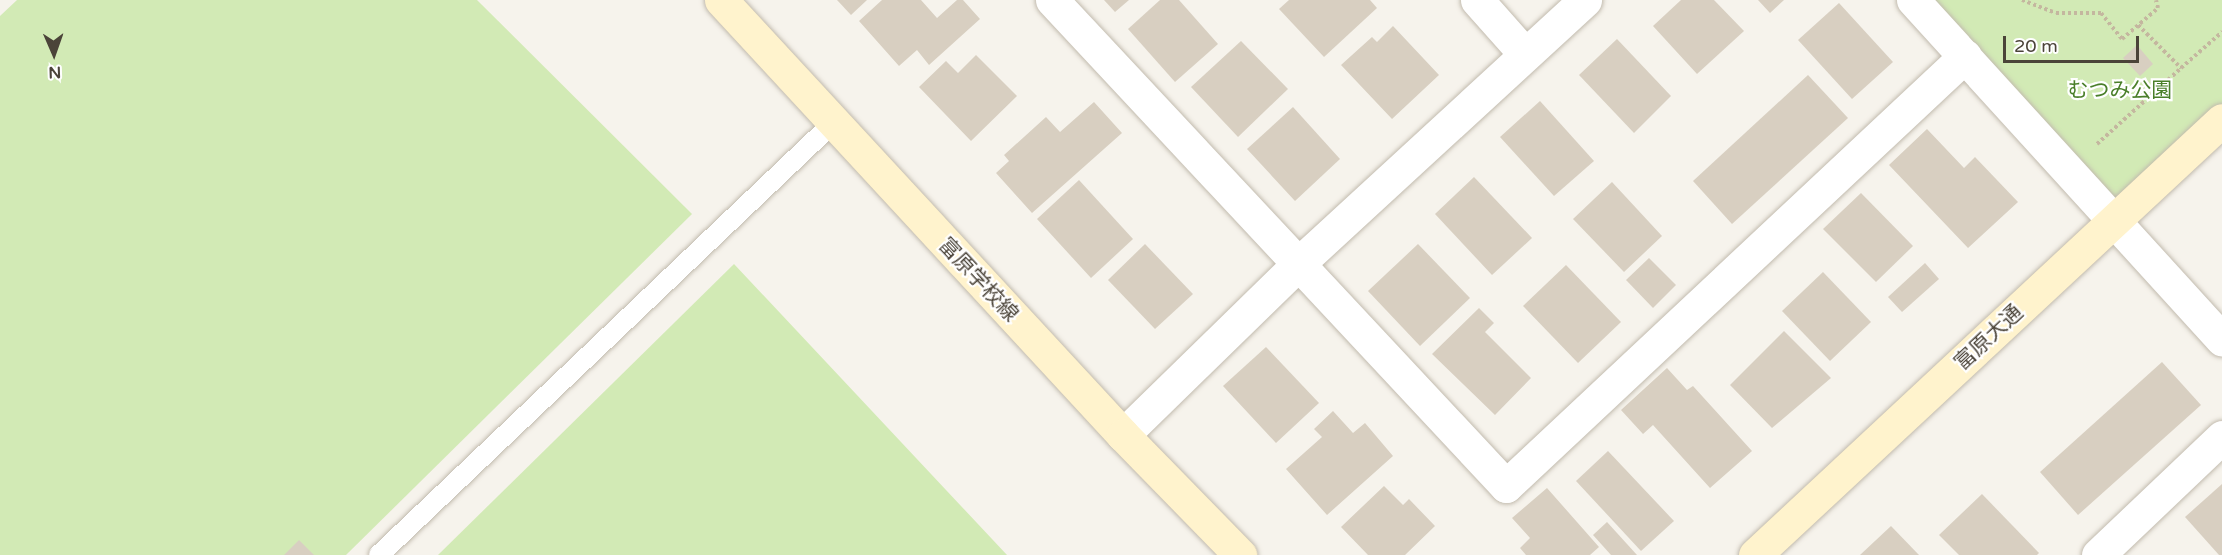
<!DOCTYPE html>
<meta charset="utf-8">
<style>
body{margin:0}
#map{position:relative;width:2222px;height:555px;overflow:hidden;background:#f6f3ec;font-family:"Varela Round","Noto Sans JP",sans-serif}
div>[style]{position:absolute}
.green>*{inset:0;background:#d2eab5}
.building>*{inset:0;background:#d8cfc1}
.path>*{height:4px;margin-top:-2px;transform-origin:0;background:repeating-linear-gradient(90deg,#c4b79f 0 3px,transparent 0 6px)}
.roads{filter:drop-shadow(0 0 2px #c2bbae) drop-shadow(0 0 2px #c2bbae)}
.lane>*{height:20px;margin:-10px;padding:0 10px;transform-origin:10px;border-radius:10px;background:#fff}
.street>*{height:33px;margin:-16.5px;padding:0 16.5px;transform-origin:16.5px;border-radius:16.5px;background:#fff}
.secondary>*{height:33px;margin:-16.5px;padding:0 16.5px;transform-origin:16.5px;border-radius:16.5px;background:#fff3cd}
span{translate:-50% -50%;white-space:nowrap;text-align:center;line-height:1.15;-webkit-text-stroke:4.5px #fff;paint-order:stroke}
.park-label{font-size:21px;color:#4a7f2a}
.street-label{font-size:21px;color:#4b4439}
.north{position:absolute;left:24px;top:24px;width:60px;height:60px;-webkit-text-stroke:4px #fff;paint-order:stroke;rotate:178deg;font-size:16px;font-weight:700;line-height:24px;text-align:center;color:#4b4439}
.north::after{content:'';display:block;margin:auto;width:21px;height:27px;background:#4b4439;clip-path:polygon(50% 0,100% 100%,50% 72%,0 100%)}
.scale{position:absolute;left:2003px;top:36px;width:136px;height:27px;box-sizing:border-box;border:3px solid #4b4439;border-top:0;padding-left:8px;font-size:18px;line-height:21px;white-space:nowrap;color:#4b4439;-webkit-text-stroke:4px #fff;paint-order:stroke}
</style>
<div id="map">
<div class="green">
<i style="clip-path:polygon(17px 0,477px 0,692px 214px,346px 555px,0 555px,0 16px)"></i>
<i style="clip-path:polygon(1913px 0,2222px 0,2222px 120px,2115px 220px)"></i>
<i style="clip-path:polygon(734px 264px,1007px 555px,438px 555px)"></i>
</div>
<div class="building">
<i style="clip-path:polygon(837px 0,867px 0,851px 15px)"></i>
<i style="clip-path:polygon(882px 0,921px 0,937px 18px,957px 0,963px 0,980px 19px,929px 65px,917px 50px,899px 66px,859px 21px)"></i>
<i style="clip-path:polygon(1104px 0,1129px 0,1115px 12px)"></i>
<i style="clip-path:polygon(1160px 0,1179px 0,1218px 44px,1175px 82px,1128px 29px)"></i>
<i style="clip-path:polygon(1289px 0,1370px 0,1377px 8px,1324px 57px,1279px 9px)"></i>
<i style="clip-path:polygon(1681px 0,1714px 0,1744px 31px,1697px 74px,1653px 26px)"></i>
<i style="clip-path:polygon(1758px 0,1784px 0,1770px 13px)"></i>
<i style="clip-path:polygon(1839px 3px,1893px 62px,1852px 99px,1798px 40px)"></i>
<i style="clip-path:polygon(1393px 26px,1439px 75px,1392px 119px,1341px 65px,1372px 37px,1377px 42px)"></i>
<i style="clip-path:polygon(1617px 39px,1671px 96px,1634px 133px,1579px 75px)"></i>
<i style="clip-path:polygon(1241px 41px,1288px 89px,1238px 137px,1191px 87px)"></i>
<i style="clip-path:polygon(2137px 45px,2153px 64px,2140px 76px,2123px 58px)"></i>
<i style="clip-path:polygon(976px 55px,1017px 96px,971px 141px,919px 87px,946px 61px,958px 73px)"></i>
<i style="clip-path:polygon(1808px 75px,1848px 118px,1732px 224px,1693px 181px)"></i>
<i style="clip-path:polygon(1540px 101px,1594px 161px,1554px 196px,1500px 137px)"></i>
<i style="clip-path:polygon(1094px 102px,1122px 133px,1032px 213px,996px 173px,1009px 161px,1004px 155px,1046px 117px,1060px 132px)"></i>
<i style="clip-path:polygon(1293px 107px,1340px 159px,1295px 201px,1247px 149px)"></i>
<i style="clip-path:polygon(1927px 129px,1964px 168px,1975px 157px,2018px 202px,1968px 248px,1889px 165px)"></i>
<i style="clip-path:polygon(1474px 177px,1532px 238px,1492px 275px,1435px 214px)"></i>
<i style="clip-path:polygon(1079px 180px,1133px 239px,1091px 278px,1037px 219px)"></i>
<i style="clip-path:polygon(1612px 182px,1662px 236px,1624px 272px,1573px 219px)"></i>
<i style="clip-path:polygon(1861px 193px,1913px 246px,1876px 282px,1823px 229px)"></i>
<i style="clip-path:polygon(1145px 244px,1193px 294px,1155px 329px,1108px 280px)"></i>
<i style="clip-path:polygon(1418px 244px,1470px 298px,1420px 346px,1368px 291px)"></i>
<i style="clip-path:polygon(1649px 258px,1676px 285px,1653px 308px,1626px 280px)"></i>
<i style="clip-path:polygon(1925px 263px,1939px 279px,1902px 312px,1888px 297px)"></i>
<i style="clip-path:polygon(1566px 265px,1621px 322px,1578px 363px,1523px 306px)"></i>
<i style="clip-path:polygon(1823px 272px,1871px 322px,1830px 361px,1782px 311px)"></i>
<i style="clip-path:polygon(1479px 308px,1494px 323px,1485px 332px,1531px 378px,1495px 415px,1432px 354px)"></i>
<i style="clip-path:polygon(1784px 331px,1831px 378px,1772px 428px,1730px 385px)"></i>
<i style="clip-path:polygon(1266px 347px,1319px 403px,1276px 443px,1223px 386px)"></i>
<i style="clip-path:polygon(2162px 362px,2201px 405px,2078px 515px,2040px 472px)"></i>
<i style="clip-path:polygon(1667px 368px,1687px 390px,1693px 386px,1752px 451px,1710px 488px,1653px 425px,1643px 434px,1621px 410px)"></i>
<i style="clip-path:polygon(1333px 411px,1353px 433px,1365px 423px,1393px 456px,1327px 515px,1286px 469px,1322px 437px,1314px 429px)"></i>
<i style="clip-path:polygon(1608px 451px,1674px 521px,1641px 551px,1576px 481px)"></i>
<i style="clip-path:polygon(2222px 484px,2222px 555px,2219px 555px,2185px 517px)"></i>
<i style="clip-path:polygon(1384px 486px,1403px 505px,1409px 499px,1435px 526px,1405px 555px,1368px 555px,1341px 527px)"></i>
<i style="clip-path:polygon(1547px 488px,1599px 547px,1590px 555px,1526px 555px,1520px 548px,1530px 538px,1512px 518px)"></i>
<i style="clip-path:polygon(1982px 494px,2039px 553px,2037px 555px,1959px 555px,1939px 535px)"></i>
<i style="clip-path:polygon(1607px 522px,1637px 555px,1611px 555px,1593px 535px)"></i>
<i style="clip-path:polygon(1891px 526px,1919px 555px,1860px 555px)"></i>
<i style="clip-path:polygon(299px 540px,314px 555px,284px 555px)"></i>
</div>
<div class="path">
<i style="left:2022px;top:0;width:36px;rotate:21deg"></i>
<i style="left:2056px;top:13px;width:45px"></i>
<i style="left:2101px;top:13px;width:33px;rotate:51deg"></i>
<i style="left:2122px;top:39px;width:48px;rotate:-40.7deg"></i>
<i style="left:2158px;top:8px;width:8px;rotate:-104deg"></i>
<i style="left:2138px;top:25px;width:61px;rotate:45deg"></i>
<i style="left:2181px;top:68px;width:55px;rotate:-41.3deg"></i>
<i style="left:2097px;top:144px;width:113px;rotate:-42.1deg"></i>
</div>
<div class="roads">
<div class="lane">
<i style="left:379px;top:555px;width:628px;rotate:-43.58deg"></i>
</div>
<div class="street">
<i style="left:1052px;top:0;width:665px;rotate:46.95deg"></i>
<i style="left:1506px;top:486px;width:629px;rotate:-43.13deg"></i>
<i style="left:1477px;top:0;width:72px;rotate:48.4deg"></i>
<i style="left:1913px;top:0;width:459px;rotate:47.7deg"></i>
<i style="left:1123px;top:435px;width:245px;rotate:-44.3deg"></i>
<i style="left:1298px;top:264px;width:390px;rotate:-42.6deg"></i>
<i style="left:2098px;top:555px;width:171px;rotate:-43.6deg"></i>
</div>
<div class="secondary">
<i style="left:721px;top:0;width:592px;rotate:47.26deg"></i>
<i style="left:1123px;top:435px;width:168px;rotate:45.7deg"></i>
<i style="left:1755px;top:555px;width:638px;rotate:-42.97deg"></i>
</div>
</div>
<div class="park-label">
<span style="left:2120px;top:91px">むつみ公園</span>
</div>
<div class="street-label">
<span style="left:978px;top:280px;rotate:47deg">富原学校線</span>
<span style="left:1989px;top:338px;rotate:-43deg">富原大通</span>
</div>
<div class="north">N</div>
<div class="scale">20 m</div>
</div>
